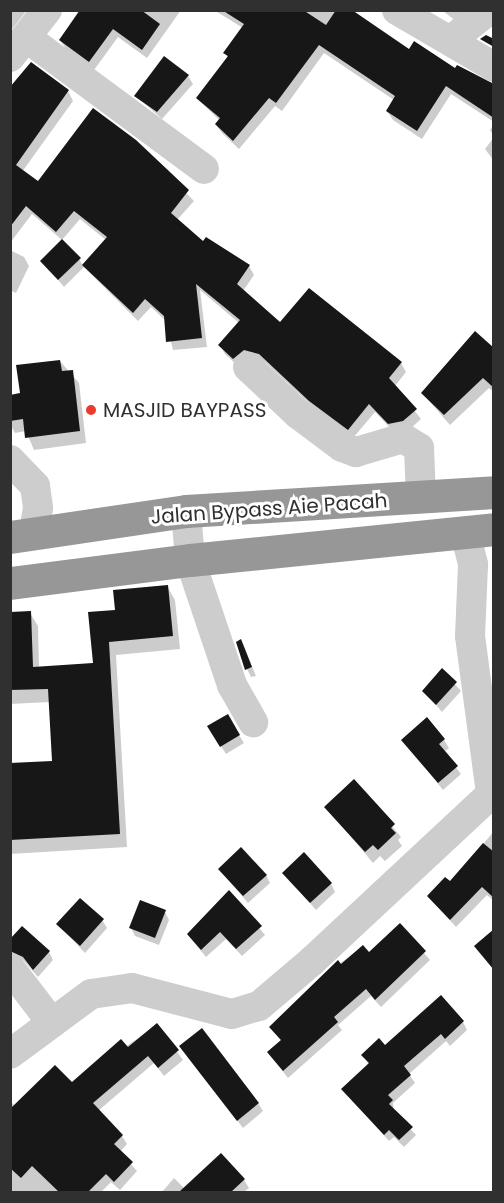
<!DOCTYPE html>
<style>
body{margin:0}
#map{position:relative;width:504px;height:1203px;overflow:hidden;background:#fff;font-family:Poppins,sans-serif}
div>[style]{position:absolute}
.shadow>*{inset:0;background:#0003}
.building>*{inset:0;background:#171717}
.minor>*{height:30px;margin:-15px;padding:0 15px;transform-origin:15px;border-radius:15px;background:#cdcdcd}
.highway>*{height:33px;margin:-16.5px;padding:0 16.5px;transform-origin:16.5px;border-radius:16.5px;background:#979797}
.dots>*{width:16px;height:16px;translate:-50% -50%;box-sizing:border-box;border:3px solid #fff;border-radius:50%}
span{translate:-50% -50%;white-space:nowrap;text-align:center;line-height:1.15;-webkit-text-stroke:6px #fff;paint-order:stroke}
.poi-label{font-size:20px;color:#303030}
.left{translate:0 -50%;text-align:left}
.street-label{font-size:20px;color:#303030}
.frame{position:absolute;inset:0;border:12px solid #303030;pointer-events:none}
</style>
<div id="map">
<div class="shadow">
<i style="clip-path:polygon(10px 10px,27px 10px,10px 32px)"></i>
<i style="clip-path:polygon(79px 10px,181px 10px,147px 58px,118px 37px,94px 70px,66px 49px,60px 40px)"></i>
<i style="clip-path:polygon(214px 10px,350px 10px,410px 51px,494px 89px,494px 122px,451px 94px,422px 139px,393px 120px,387px 111px,394px 100px,324px 53px,282px 111px,275px 106px,239px 149px,222px 133px,216px 125px,220px 121px,197px 98px,228px 58px,225px 53px,243px 28px)"></i>
<i style="clip-path:polygon(485px 10px,465px 28px,443px 11px)"></i>
<i style="clip-path:polygon(188px 76px,193px 84px,162px 119px,136px 96px)"></i>
<i style="clip-path:polygon(68px 91px,73px 101px,22px 172px,38px 184px,135px 141px,194px 201px,177px 220px,203px 243px,249px 266px,254px 275px,243px 291px,281px 324px,401px 363px,406px 372px,395px 386px,421px 419px,409px 430px,395px 433px,375px 412px,353px 438px,316px 410px,266px 363px,249px 359px,239px 367px,225px 354px,220px 345px,239px 323px,200px 290px,207px 347px,173px 350px,166px 321px,151px 307px,138px 321px,84px 267px,64px 287px,42px 261px,79px 259px,83px 266px,106px 240px,80px 219px,62px 240px,32px 214px,10px 243px,10px 93px)"></i>
<i style="clip-path:polygon(494px 125px,494px 136px,490px 130px)"></i>
<i style="clip-path:polygon(494px 137px,494px 161px,485px 149px)"></i>
<i style="clip-path:polygon(10px 250px,24px 257px,29px 266px,16px 293px,10px 290px)"></i>
<i style="clip-path:polygon(494px 350px,494px 392px,489px 388px,450px 425px,423px 394px)"></i>
<i style="clip-path:polygon(60px 361px,79px 383px,86px 443px,34px 450px,26px 431px,15px 433px,10px 424px,10px 396px,21px 395px)"></i>
<i style="clip-path:polygon(167px 586px,175px 600px,180px 649px,116px 655px,127px 847px,10px 854px,10px 765px,54px 762px,50px 702px,10px 704px,10px 614px,30px 613px,38px 626px,39px 668px,95px 665px,117px 611px)"></i>
<i style="clip-path:polygon(237px 642px,245px 649px,256px 676px,251px 677px,247px 669px)"></i>
<i style="clip-path:polygon(442px 670px,461px 691px,442px 712px,424px 691px)"></i>
<i style="clip-path:polygon(227px 716px,244px 743px,226px 754px,209px 727px)"></i>
<i style="clip-path:polygon(403px 740px,444px 740px,449px 748px,444px 752px,461px 774px,443px 790px)"></i>
<i style="clip-path:polygon(354px 781px,401px 837px,398px 840px,402px 846px,385px 861px,380px 856px,373px 863px,326px 807px)"></i>
<i style="clip-path:polygon(494px 831px,494px 901px,487px 895px,456px 927px,429px 897px,450px 884px)"></i>
<i style="clip-path:polygon(220px 870px,266px 875px,270px 883px,248px 903px)"></i>
<i style="clip-path:polygon(284px 873px,331px 884px,335px 892px,316px 910px)"></i>
<i style="clip-path:polygon(229px 892px,265px 935px,242px 956px,226px 939px,206px 957px,188px 935px)"></i>
<i style="clip-path:polygon(165px 912px,169px 920px,159px 945px,135px 936px,131px 928px)"></i>
<i style="clip-path:polygon(102px 920px,107px 928px,85px 953px,58px 924px)"></i>
<i style="clip-path:polygon(400px 925px,430px 960px,381px 1007px,371px 996px,338px 1025px,342px 1030px,288px 1078px,268px 1052px,281px 1041px,271px 1028px,318px 980px,362px 947px,369px 955px)"></i>
<i style="clip-path:polygon(494px 931px,494px 970px,475px 947px)"></i>
<i style="clip-path:polygon(10px 942px,49px 952px,53px 960px,38px 977px,23px 960px,10px 960px)"></i>
<i style="clip-path:polygon(463px 1022px,467px 1030px,450px 1046px,446px 1041px,409px 1074px,415px 1083px,393px 1103px,394px 1111px,416px 1135px,404px 1147px,394px 1137px,389px 1141px,343px 1089px,369px 1065px,363px 1055px)"></i>
<i style="clip-path:polygon(157px 1025px,183px 1060px,164px 1076px,154px 1063px,98px 1111px,122px 1136px,127px 1144px,120px 1152px,137px 1171px,120px 1190px,111px 1182px,101px 1192px,10px 1192px,10px 1101px,15px 1106px,72px 1084px)"></i>
<i style="clip-path:polygon(186px 1055px,258px 1103px,263px 1111px,243px 1128px)"></i>
<i style="clip-path:polygon(174px 1178px,185px 1189px,244px 1180px,249px 1188px,244px 1192px,162px 1192px)"></i>
</div>
<div class="building">
<i style="clip-path:polygon(80px 10px,141px 10px,160px 24px,142px 50px,113px 29px,89px 62px,59px 40px)"></i>
<i style="clip-path:polygon(222px 10px,303px 10px,326px 25px,336px 10px,352px 10px,409px 49px,414px 41px,455px 68px,457px 65px,494px 84px,494px 118px,446px 86px,417px 131px,386px 111px,395px 96px,319px 45px,276px 103px,269px 98px,233px 141px,215px 124px,220px 118px,196px 98px,228px 56px,223px 53px,244px 24px)"></i>
<i style="clip-path:polygon(486px 35px,494px 39px,494px 47px,480px 39px)"></i>
<i style="clip-path:polygon(164px 56px,189px 75px,157px 112px,134px 96px)"></i>
<i style="clip-path:polygon(31px 62px,69px 90px,16px 165px,38px 181px,93px 108px,136px 140px,189px 190px,171px 213px,203px 241px,206px 237px,250px 265px,237px 284px,280px 322px,309px 288px,402px 362px,389px 378px,417px 409px,403px 421px,388px 424px,369px 404px,348px 430px,309px 401px,259px 354px,244px 350px,233px 359px,218px 345px,240px 320px,196px 284px,202px 338px,166px 342px,164px 316px,145px 299px,133px 313px,82px 265px,107px 237px,74px 211px,56px 232px,26px 206px,10px 227px,10px 87px)"></i>
<i style="clip-path:polygon(62px 239px,81px 258px,58px 280px,40px 261px)"></i>
<i style="clip-path:polygon(475px 331px,494px 348px,494px 388px,483px 378px,444px 415px,421px 393px)"></i>
<i style="clip-path:polygon(60px 360px,62px 371px,73px 370px,80px 431px,25px 438px,23px 419px,10px 421px,10px 395px,20px 393px,16px 365px)"></i>
<i style="clip-path:polygon(168px 585px,173px 636px,109px 642px,120px 834px,10px 840px,10px 763px,52px 761px,48px 689px,10px 690px,10px 612px,31px 611px,33px 667px,93px 663px,88px 612px,115px 610px,113px 590px)"></i>
<i style="clip-path:polygon(241px 639px,252px 667px,245px 670px,236px 642px)"></i>
<i style="clip-path:polygon(442px 668px,457px 682px,436px 705px,422px 691px)"></i>
<i style="clip-path:polygon(228px 714px,240px 735px,220px 747px,207px 726px)"></i>
<i style="clip-path:polygon(427px 717px,445px 739px,439px 744px,458px 766px,438px 783px,401px 740px)"></i>
<i style="clip-path:polygon(354px 779px,395px 824px,391px 828px,396px 833px,378px 850px,373px 845px,365px 852px,324px 807px)"></i>
<i style="clip-path:polygon(483px 843px,494px 852px,494px 898px,482px 887px,450px 920px,427px 896px,445px 877px,450px 881px)"></i>
<i style="clip-path:polygon(241px 847px,267px 875px,243px 896px,218px 869px)"></i>
<i style="clip-path:polygon(304px 852px,332px 883px,310px 903px,282px 873px)"></i>
<i style="clip-path:polygon(229px 890px,262px 926px,236px 949px,220px 932px,201px 950px,187px 934px)"></i>
<i style="clip-path:polygon(80px 898px,104px 919px,80px 946px,56px 924px)"></i>
<i style="clip-path:polygon(140px 900px,166px 910px,155px 938px,129px 928px)"></i>
<i style="clip-path:polygon(400px 923px,426px 951px,375px 1000px,366px 989px,334px 1017px,338px 1022px,283px 1071px,267px 1052px,281px 1040px,269px 1027px,338px 960px,341px 964px,363px 945px,369px 952px)"></i>
<i style="clip-path:polygon(22px 926px,50px 951px,33px 970px,23px 957px,10px 951px,10px 939px)"></i>
<i style="clip-path:polygon(494px 929px,494px 970px,474px 946px)"></i>
<i style="clip-path:polygon(441px 995px,464px 1021px,445px 1039px,441px 1034px,404px 1066px,411px 1075px,388px 1095px,393px 1100px,389px 1104px,413px 1127px,399px 1140px,389px 1130px,384px 1135px,341px 1089px,369px 1063px,361px 1055px,379px 1038px,385px 1045px)"></i>
<i style="clip-path:polygon(157px 1023px,179px 1050px,158px 1068px,148px 1056px,93px 1103px,123px 1135px,114px 1144px,133px 1162px,114px 1182px,106px 1174px,88px 1192px,59px 1192px,32px 1166px,21px 1178px,10px 1168px,10px 1109px,55px 1065px,72px 1082px,121px 1039px,128px 1047px)"></i>
<i style="clip-path:polygon(202px 1028px,259px 1103px,237px 1121px,179px 1046px)"></i>
<i style="clip-path:polygon(221px 1153px,245px 1179px,231px 1192px,179px 1192px)"></i>
</div>
<div class="minor">
<i style="left:397px;top:10px;width:113px;rotate:30.4deg"></i>
<i style="left:27px;top:38px;width:220px;rotate:36.5deg"></i>
<i style="left:451px;top:40px;width:48px;rotate:-38.3deg"></i>
<i style="left:10px;top:57px;width:60px;rotate:-51.8deg"></i>
<i style="left:248px;top:367px;width:69px;rotate:43.2deg"></i>
<i style="left:298px;top:414px;width:55px;rotate:36.9deg"></i>
<i style="left:342px;top:447px;width:15px;rotate:20deg"></i>
<i style="left:356px;top:452px;width:49px;rotate:-16.6deg"></i>
<i style="left:403px;top:438px;width:19px;rotate:32deg"></i>
<i style="left:419px;top:448px;width:50px;rotate:87.7deg"></i>
<i style="left:10px;top:460px;width:36px;rotate:46deg"></i>
<i style="left:35px;top:486px;width:22px;rotate:82deg"></i>
<i style="left:38px;top:508px;width:22px;rotate:100deg"></i>
<i style="left:34px;top:530px;width:11px;rotate:15deg"></i>
<i style="left:186px;top:511px;width:49px;rotate:85.3deg"></i>
<i style="left:190px;top:560px;width:132px;rotate:71.4deg"></i>
<i style="left:232px;top:685px;width:43px;rotate:60.4deg"></i>
<i style="left:465px;top:532px;width:34px;rotate:76deg"></i>
<i style="left:473px;top:565px;width:71px;rotate:92.4deg"></i>
<i style="left:470px;top:636px;width:159px;rotate:82.4deg"></i>
<i style="left:10px;top:968px;width:69px;rotate:52.6deg"></i>
<i style="left:10px;top:1054px;width:101px;rotate:-36.5deg"></i>
<i style="left:91px;top:994px;width:41px;rotate:-8.3deg"></i>
<i style="left:132px;top:988px;width:103px;rotate:14.6deg"></i>
<i style="left:232px;top:1014px;width:28px;rotate:-17deg"></i>
<i style="left:259px;top:1006px;width:70px;rotate:-40.3deg"></i>
<i style="left:312px;top:961px;width:249px;rotate:-43deg"></i>
</div>
<div class="highway">
<i style="left:10px;top:537px;width:178px;rotate:-8.4deg"></i>
<i style="left:186px;top:511px;width:309px;rotate:-3.5deg"></i>
<i style="left:10px;top:583px;width:181px;rotate:-7.3deg"></i>
<i style="left:190px;top:560px;width:306px;rotate:-5.8deg"></i>
</div>
<div class="dots">
<i style="left:91px;top:410px;background:#ec3b2e"></i>
</div>
<div class="poi-label">
<span class="left" style="left:103px;top:410px">MASJID BAYPASS</span>
</div>
<div class="street-label">
<span style="left:269px;top:509px;rotate:-4deg">Jalan Bypass Aie Pacah</span>
</div>
<div class="frame"></div>
</div>
